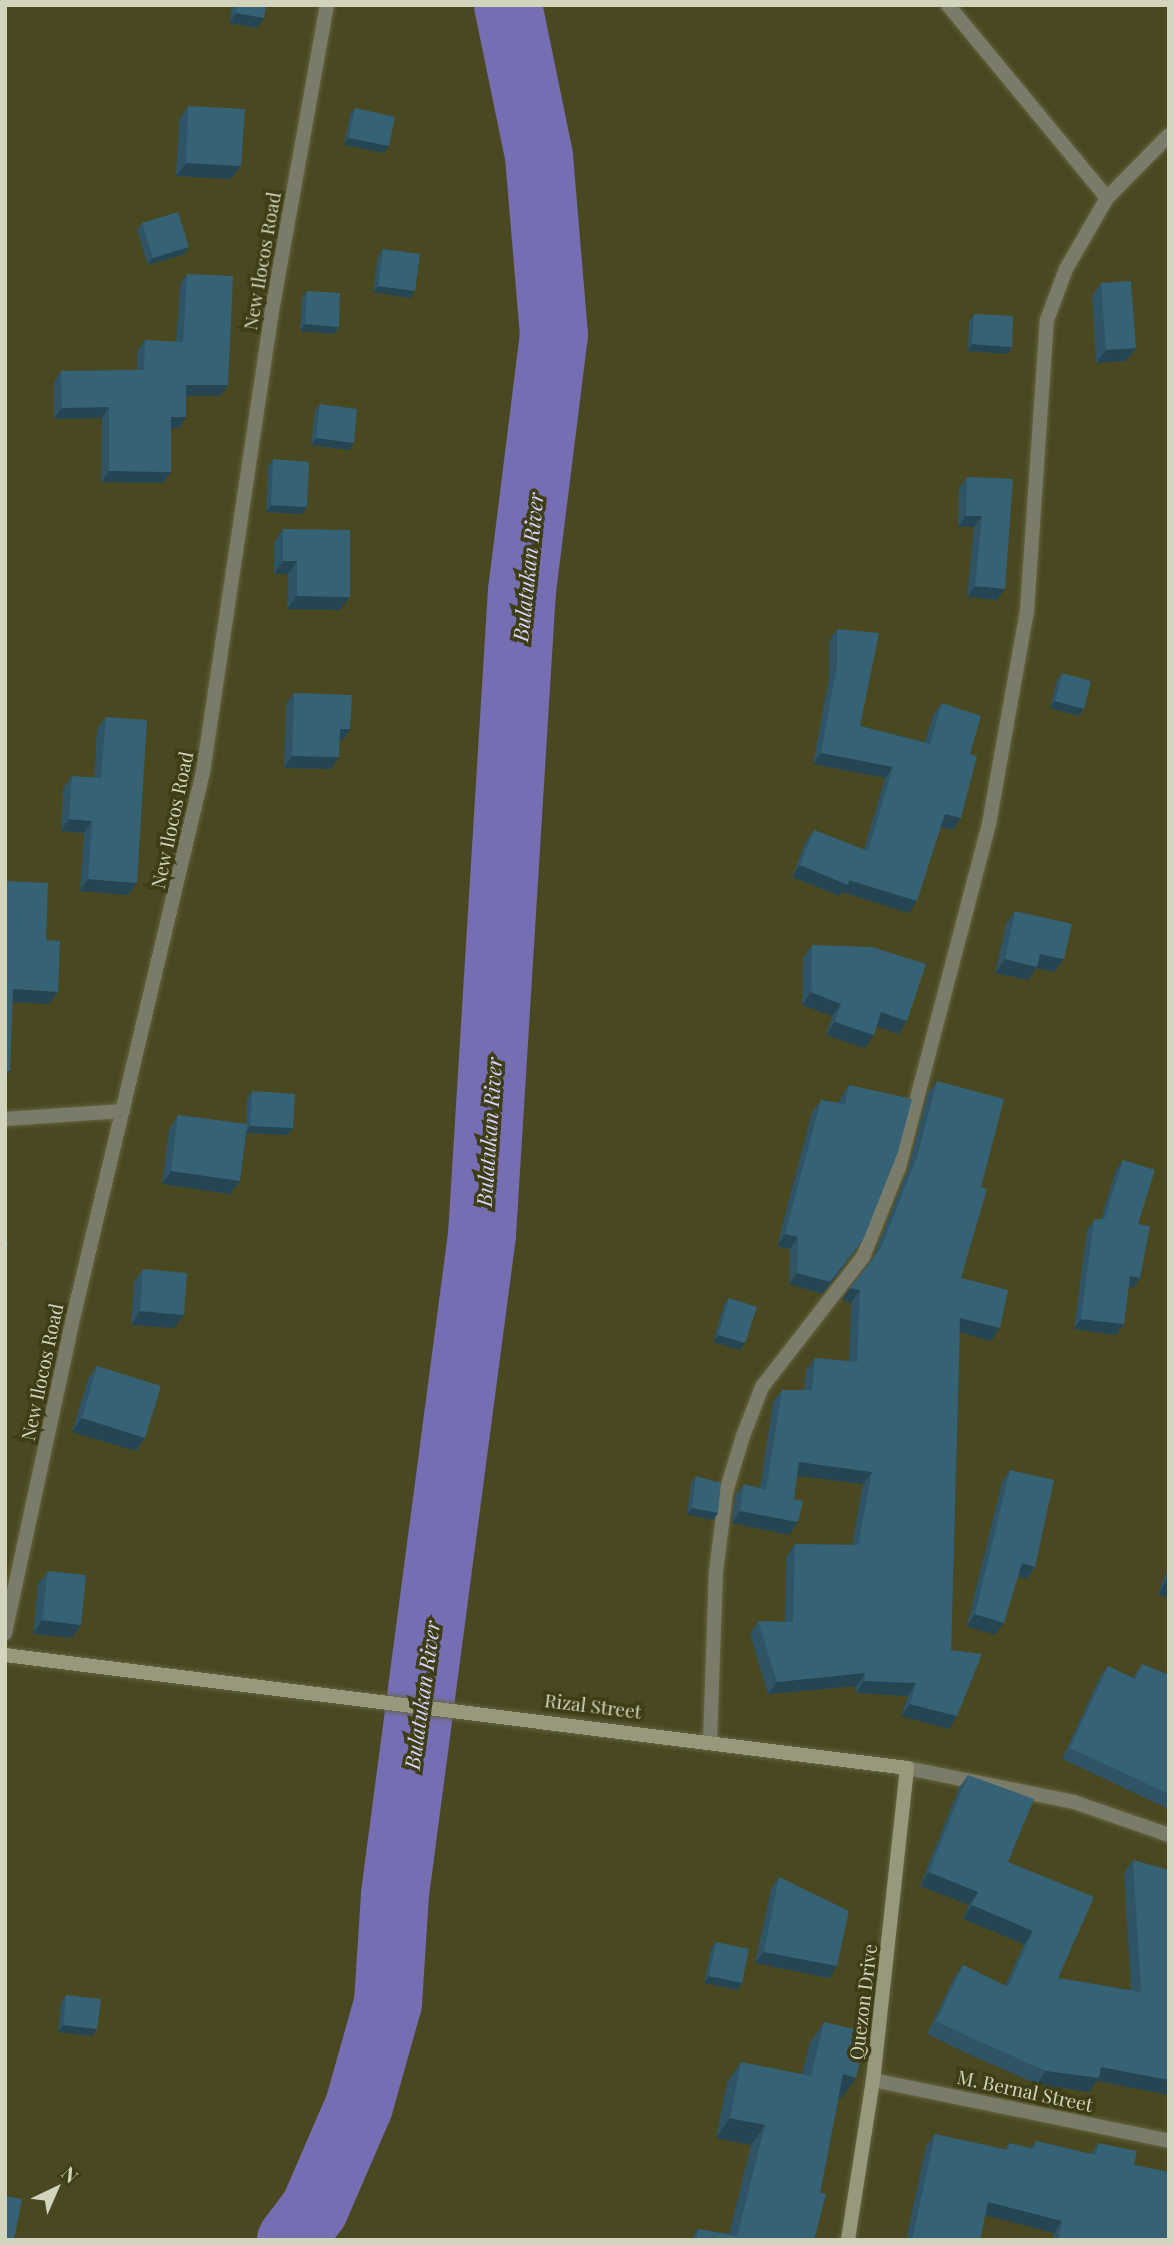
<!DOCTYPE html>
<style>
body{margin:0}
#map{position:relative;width:1174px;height:2245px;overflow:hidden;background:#494821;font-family:"Playfair Display",serif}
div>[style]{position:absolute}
.river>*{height:68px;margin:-34px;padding:0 34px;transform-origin:34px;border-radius:34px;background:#756eb2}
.roads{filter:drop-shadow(0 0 2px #656440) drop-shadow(0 0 2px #656440)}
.service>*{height:14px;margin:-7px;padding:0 7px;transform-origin:7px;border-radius:7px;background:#7b7b6a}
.minor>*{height:14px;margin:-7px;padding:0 7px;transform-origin:7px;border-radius:7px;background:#7b7b6a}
.tertiary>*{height:14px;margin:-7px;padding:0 7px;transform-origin:7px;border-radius:7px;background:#7b7b6a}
.secondary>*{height:14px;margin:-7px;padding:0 7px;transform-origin:7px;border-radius:7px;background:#98987d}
.wall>*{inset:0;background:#2e5465}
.shaded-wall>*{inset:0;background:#264552}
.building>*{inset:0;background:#366275}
span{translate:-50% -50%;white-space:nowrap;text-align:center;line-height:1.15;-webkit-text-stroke:7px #3e3d16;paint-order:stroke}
.street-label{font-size:19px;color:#d3d4be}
.water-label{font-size:21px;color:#d6d4fb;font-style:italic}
.frame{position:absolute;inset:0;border:7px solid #d3d4be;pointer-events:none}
.north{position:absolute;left:21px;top:2154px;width:70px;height:70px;-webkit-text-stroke:5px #3e3d16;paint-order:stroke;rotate:44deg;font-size:19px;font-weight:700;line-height:28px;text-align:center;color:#d3d4be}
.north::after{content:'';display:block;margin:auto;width:24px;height:32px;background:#d3d4be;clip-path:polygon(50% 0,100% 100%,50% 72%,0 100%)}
</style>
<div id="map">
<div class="river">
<i style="left:291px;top:2240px;width:38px;rotate:-53deg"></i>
<i style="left:314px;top:2210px;width:113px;rotate:-66.6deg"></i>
<i style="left:359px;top:2106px;width:107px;rotate:-74.3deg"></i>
<i style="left:388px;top:2003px;width:109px;rotate:-86.3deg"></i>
<i style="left:395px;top:1894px;width:665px;rotate:-82.48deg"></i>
<i style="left:482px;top:1235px;width:645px;rotate:-86.45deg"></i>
<i style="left:522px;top:591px;width:258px;rotate:-82.9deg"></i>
<i style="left:554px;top:335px;width:180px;rotate:-94.8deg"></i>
<i style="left:539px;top:156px;width:154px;rotate:-101.6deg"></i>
</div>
<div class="roads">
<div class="service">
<i style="left:948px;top:5px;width:250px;rotate:50.5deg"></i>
</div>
<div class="minor">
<i style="left:5px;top:1119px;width:118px;rotate:-3.9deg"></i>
<i style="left:710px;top:1741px;width:169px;rotate:-88deg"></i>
<i style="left:716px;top:1572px;width:81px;rotate:-82.9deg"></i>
<i style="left:726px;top:1492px;width:59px;rotate:-73.1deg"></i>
<i style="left:743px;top:1436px;width:53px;rotate:-68.8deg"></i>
<i style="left:762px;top:1387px;width:165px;rotate:-52.2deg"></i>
<i style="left:863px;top:1257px;width:97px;rotate:-68.2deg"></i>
<i style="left:899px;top:1167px;width:355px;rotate:-75.3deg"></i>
<i style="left:989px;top:824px;width:216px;rotate:-79.9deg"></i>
<i style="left:1027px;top:611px;width:292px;rotate:-86.1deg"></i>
<i style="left:1047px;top:320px;width:54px;rotate:-69.6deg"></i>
<i style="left:1066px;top:269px;width:82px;rotate:-60deg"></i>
<i style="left:1107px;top:198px;width:88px;rotate:-45.5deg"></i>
<i style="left:907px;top:1768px;width:170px;rotate:11.5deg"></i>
<i style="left:1074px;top:1802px;width:101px;rotate:19.2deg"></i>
<i style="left:873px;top:2080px;width:302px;rotate:11.6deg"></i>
</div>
<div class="tertiary">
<i style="left:5px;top:1633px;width:326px;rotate:-77.8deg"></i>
<i style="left:74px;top:1314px;width:557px;rotate:-76.61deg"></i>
<i style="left:203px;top:772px;width:461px;rotate:-81.5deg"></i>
<i style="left:271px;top:316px;width:316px;rotate:-79.8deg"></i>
</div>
<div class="secondary">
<i style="left:5px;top:1655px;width:909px;rotate:7.14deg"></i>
<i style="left:907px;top:1768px;width:314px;rotate:96.2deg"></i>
<i style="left:873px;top:2080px;width:162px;rotate:98.9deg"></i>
</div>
</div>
<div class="wall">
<i style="clip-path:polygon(232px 5px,266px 5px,264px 18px,257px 28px,229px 23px)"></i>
<i style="clip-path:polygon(188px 106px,241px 166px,231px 179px,176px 176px,179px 120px)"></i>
<i style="clip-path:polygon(355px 108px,384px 153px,344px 145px,350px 115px)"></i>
<i style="clip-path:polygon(142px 223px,185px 254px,148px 265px,137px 230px)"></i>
<i style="clip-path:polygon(383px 249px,410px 298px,373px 292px,378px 256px)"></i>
<i style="clip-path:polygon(187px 274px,220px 396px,186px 396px,186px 417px,179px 428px,171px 428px,171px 472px,163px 483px,101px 482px,102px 418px,54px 419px,54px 382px,61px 371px,137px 370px,137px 351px,145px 340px,176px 342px,180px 285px)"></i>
<i style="clip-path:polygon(1101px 283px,1136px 348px,1126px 361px,1096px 363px,1092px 296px)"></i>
<i style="clip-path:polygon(307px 291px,339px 327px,334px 334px,300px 331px,302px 298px)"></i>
<i style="clip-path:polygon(974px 314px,1012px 347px,1007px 354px,968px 351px,969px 321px)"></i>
<i style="clip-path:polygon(320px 404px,349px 450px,311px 445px,315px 411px)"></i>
<i style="clip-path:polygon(273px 459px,307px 507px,302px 514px,266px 512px,268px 466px)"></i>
<i style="clip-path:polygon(967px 477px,1013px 479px,997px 600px,967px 597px,974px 527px,958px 527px,959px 488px)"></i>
<i style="clip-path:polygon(283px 529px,340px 610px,287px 609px,288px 574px,274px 574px,274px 543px)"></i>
<i style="clip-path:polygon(837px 629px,860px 726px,925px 742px,933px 715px,942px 703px,970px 754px,953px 830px,941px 827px,909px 913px,842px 892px,840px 896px,792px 877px,806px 841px,814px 830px,864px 850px,885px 778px,813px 764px,829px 677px,829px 641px)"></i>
<i style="clip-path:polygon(1062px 673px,1079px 716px,1050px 708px,1057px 680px)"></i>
<i style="clip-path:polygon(294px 693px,350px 729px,343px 740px,340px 740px,331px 769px,284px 768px,286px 704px)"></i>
<i style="clip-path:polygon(106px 717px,128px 895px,80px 891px,84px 833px,61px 831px,63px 788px,72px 776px,94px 778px,97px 729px)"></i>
<i style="clip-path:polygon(1015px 911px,1064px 959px,1054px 972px,1036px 968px,1028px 980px,995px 973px,1006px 924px)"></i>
<i style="clip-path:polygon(812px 945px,907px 1021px,899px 1034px,876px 1026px,865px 1048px,826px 1035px,832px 1016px,802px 1005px,803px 958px)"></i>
<i style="clip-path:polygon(937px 1081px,981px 1187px,961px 1278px,991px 1341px,960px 1332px,949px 1729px,901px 1716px,908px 1696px,856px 1693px,856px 1686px,768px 1694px,750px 1634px,758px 1621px,785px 1622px,786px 1557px,795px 1544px,852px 1545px,863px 1484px,797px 1475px,789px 1535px,732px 1523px,735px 1496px,744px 1484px,760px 1488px,773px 1402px,782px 1390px,804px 1390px,806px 1370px,815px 1358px,849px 1361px,851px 1303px,842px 1300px,873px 1258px,908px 1170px,928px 1093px)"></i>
<i style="clip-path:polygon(849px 1085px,863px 1240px,822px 1294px,789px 1284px,790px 1249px,777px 1246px,812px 1112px,821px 1100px,839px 1103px,841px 1097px)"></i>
<i style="clip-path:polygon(252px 1091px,293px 1128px,288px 1135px,246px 1133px,240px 1181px,230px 1194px,162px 1184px,169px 1129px,178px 1115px,246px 1124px,247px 1098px)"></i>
<i style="clip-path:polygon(1123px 1160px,1138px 1224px,1140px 1278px,1133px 1288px,1128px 1287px,1124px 1324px,1116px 1335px,1074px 1329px,1087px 1230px,1094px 1220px,1101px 1219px,1116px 1170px)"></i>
<i style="clip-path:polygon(143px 1269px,184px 1315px,174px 1328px,131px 1325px,134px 1282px)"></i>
<i style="clip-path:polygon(729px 1298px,745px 1343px,740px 1350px,713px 1342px,724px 1305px)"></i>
<i style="clip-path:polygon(97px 1366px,145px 1438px,136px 1451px,72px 1432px,88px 1379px)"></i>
<i style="clip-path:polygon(1010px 1470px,1035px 1567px,1027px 1579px,1018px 1576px,995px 1635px,967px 1626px,1002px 1482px)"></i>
<i style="clip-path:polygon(696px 1476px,718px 1513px,713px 1520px,687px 1515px,691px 1483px)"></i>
<i style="clip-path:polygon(1169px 1565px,1169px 1598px,1158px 1594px)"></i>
<i style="clip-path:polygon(48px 1571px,81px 1625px,72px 1638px,33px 1634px,38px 1584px)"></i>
<i style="clip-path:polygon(1142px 1664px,1169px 1675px,1169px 1809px,1062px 1759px,1100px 1677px,1108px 1666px,1133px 1678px)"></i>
<i style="clip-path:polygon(968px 1775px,1008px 1862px,1058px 1978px,1131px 1990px,1124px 1873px,1133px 1860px,1169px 2095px,1097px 2081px,1089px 2092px,1037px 2084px,966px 2053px,927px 2034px,954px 1978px,963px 1965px,1005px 1986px,1024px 1944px,963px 1919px,969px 1905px,920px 1886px,959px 1788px)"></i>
<i style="clip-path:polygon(779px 1877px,837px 1966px,829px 1978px,755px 1963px,771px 1889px)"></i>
<i style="clip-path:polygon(716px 1942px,742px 1983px,738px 1990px,704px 1983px,711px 1949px)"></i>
<i style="clip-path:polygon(66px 1995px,92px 2036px,58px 2032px,61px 2002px)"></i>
<i style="clip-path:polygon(824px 2022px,842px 2098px,839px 2097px,820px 2193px,814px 2240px,690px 2240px,698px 2229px,729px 2234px,751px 2145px,716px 2138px,727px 2082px,741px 2062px,802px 2074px,810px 2042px)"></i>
<i style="clip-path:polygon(935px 2134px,1005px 2150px,1009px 2143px,1031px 2148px,1036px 2141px,1091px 2154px,1098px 2143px,1134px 2165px,1169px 2240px,1052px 2240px,1054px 2233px,985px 2215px,980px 2240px,906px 2240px,926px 2146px)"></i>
</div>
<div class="shaded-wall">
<i style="clip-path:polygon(236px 13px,264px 18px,257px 28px,229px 23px)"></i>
<i style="clip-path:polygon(349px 138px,389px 146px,384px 153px,344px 145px)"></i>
<i style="clip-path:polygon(186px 163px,241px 166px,231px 179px,176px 176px)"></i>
<i style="clip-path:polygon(189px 247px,185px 254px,148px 265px,153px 258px)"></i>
<i style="clip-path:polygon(378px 286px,415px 291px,410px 298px,373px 292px)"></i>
<i style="clip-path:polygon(305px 324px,339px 327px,334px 334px,300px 331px)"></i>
<i style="clip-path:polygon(972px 344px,1012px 347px,1007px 354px,968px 351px)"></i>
<i style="clip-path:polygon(1136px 348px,1126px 361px,1096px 363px,1106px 350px)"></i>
<i style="clip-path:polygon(186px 385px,228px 385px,220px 396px,178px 396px)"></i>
<i style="clip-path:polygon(109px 407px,102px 418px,54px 419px,62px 408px)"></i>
<i style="clip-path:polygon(171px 417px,186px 417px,179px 428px,163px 428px)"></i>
<i style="clip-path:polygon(316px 438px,354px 443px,349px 450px,311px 445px)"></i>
<i style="clip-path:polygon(109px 471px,171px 472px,163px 483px,101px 482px)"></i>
<i style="clip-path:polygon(271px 505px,307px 507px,302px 514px,266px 512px)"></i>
<i style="clip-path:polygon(966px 516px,982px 516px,974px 527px,958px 527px)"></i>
<i style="clip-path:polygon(283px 561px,297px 561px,288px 574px,274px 574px)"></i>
<i style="clip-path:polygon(975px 586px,1005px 589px,997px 600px,967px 597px)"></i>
<i style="clip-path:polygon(297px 596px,350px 597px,340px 610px,287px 609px)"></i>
<i style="clip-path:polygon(1055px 701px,1084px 709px,1079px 716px,1050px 708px)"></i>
<i style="clip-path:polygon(340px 729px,350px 729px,343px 740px,332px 740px)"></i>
<i style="clip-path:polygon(821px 753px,893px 767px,885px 778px,813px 764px)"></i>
<i style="clip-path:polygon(292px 756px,339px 757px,331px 769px,284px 768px)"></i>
<i style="clip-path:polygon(945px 814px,961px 818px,953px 830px,937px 826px)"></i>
<i style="clip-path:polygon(69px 819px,92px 821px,84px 833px,61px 831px)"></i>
<i style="clip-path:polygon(800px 865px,917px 901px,909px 913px,842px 892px,840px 896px,792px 877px)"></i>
<i style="clip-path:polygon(88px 879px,137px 883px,128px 895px,80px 891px)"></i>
<i style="clip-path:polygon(1040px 954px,1064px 959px,1054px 972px,1036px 968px,1028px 980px,995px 973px,1005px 959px)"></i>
<i style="clip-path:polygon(13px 989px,58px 992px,49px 1004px,5px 1002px)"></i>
<i style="clip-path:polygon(811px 992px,841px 1004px,832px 1016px,802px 1005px)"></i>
<i style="clip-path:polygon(881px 1012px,907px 1021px,899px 1034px,872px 1025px)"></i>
<i style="clip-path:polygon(835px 1022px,874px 1035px,865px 1048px,826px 1035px)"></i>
<i style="clip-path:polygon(5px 1071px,10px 1071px,5px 1078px)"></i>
<i style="clip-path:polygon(250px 1126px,293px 1128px,288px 1135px,246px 1133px)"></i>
<i style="clip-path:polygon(171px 1171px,240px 1181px,230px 1194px,162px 1184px)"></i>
<i style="clip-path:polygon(785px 1234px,798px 1237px,790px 1249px,777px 1246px)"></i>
<i style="clip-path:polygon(863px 1240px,822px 1294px,789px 1284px,797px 1273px)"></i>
<i style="clip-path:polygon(1130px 1276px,1140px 1278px,1133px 1288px,1123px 1286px)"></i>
<i style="clip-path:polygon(850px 1288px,860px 1290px,851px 1303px,842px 1300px)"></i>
<i style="clip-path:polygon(140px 1311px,184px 1315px,174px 1328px,131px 1325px)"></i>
<i style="clip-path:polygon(960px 1318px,1000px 1328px,991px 1341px,951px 1330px)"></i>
<i style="clip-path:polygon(1081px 1319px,1124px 1324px,1116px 1335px,1074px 1329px)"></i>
<i style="clip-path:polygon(718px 1335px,745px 1343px,740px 1350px,713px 1342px)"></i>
<i style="clip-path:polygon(82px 1418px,145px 1438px,136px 1451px,72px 1432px)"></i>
<i style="clip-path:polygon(799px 1462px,872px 1472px,863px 1484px,790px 1475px)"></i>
<i style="clip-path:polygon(692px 1508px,718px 1513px,713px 1520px,687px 1515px)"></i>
<i style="clip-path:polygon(740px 1511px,798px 1522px,789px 1535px,732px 1523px)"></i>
<i style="clip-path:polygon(1022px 1563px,1035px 1567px,1027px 1579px,1014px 1575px)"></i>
<i style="clip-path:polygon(1167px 1580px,1169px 1581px,1169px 1598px,1158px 1594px)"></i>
<i style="clip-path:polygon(975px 1614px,1004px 1623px,995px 1635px,967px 1626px)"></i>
<i style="clip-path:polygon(42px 1620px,81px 1625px,72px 1638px,33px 1634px)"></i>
<i style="clip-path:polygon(865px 1673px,856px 1686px,768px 1694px,777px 1682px)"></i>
<i style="clip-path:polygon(864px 1681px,916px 1683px,908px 1696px,856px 1693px)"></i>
<i style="clip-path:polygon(910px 1704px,957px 1716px,949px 1729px,901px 1716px)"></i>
<i style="clip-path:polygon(929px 1872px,978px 1892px,969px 1905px,920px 1886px)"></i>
<i style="clip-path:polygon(972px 1905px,1033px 1931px,1024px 1944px,963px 1919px)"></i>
<i style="clip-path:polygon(764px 1952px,837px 1966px,829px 1978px,755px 1963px)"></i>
<i style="clip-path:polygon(709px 1976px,742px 1983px,738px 1990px,704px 1983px)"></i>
<i style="clip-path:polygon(63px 2025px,97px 2029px,92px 2036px,58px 2032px)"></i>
<i style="clip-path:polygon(1101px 2067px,1169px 2080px,1169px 2095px,1097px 2081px,1089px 2092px,1037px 2084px,1046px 2071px)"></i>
<i style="clip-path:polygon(843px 2074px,856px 2078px,842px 2098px,829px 2095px)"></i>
<i style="clip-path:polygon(730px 2118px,765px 2125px,751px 2145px,716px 2138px)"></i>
<i style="clip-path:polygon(988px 2202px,1062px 2221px,1054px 2233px,980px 2214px)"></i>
</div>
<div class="building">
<i style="clip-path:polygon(237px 5px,266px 5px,264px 18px,236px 13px)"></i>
<i style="clip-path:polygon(188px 106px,245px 109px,241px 166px,186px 163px)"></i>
<i style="clip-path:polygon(355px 108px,395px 117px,389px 146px,349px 138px)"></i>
<i style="clip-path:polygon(178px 212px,189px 247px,153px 258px,142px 223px)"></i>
<i style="clip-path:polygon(383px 249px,420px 254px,415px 291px,378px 286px)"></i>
<i style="clip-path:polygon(187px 274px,233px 276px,228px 385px,186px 385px,186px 417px,171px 417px,171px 472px,109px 471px,109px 407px,62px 408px,61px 371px,144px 370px,145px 340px,183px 342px)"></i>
<i style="clip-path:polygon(1131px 281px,1136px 348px,1106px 350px,1101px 283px)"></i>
<i style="clip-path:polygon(307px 291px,340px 293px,339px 327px,305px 324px)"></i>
<i style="clip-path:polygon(974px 314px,1013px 316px,1012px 347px,972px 344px)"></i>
<i style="clip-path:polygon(320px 404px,357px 409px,354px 443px,316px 438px)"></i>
<i style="clip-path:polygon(273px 459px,309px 462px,307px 507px,271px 505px)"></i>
<i style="clip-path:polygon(967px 477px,1013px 479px,1005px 589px,975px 586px,982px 516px,966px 516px)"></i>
<i style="clip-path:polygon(283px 529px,350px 530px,350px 597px,297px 596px,297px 561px,283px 561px)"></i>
<i style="clip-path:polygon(837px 629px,879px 633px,860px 726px,930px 744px,942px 703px,981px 716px,970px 754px,977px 756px,961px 818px,945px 814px,917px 901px,849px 880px,848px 885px,800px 865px,814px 830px,868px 851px,893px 767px,821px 753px,837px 665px)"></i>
<i style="clip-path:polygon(1062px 673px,1091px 681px,1084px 709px,1055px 701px)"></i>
<i style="clip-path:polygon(294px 693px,352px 695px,350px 729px,340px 729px,339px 757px,292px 756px)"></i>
<i style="clip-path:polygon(106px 717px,147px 720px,137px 883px,88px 879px,92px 821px,69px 819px,72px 776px,101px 778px)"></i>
<i style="clip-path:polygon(5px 881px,48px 883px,46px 940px,60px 941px,58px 992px,13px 989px,10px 1071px,5px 1071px)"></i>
<i style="clip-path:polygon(1015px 911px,1072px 924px,1064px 959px,1040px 954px,1037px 967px,1005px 959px)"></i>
<i style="clip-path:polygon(812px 945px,872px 947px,926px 964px,907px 1021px,881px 1012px,874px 1035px,835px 1022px,841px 1004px,811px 992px)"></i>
<i style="clip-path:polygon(937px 1081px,1004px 1099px,981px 1187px,987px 1189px,961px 1278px,1008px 1290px,1000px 1328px,960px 1318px,951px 1650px,982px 1654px,957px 1716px,910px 1704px,916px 1683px,864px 1681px,865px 1673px,777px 1682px,758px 1621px,793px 1622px,795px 1544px,858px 1545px,872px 1472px,799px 1462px,794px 1499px,803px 1501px,798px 1522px,740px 1511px,744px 1484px,766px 1490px,782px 1390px,812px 1390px,815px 1358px,857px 1362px,860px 1290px,850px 1288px,881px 1248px,917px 1157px)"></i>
<i style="clip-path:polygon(849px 1085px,912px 1099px,898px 1152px,863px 1240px,830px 1282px,797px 1273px,798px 1237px,785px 1234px,821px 1100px,845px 1104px)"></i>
<i style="clip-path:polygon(252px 1091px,295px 1094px,293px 1128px,250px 1126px)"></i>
<i style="clip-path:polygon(178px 1115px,247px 1124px,240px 1181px,171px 1171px)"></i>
<i style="clip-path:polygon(1123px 1160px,1155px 1170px,1138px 1224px,1150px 1226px,1140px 1278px,1130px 1276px,1124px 1324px,1081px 1319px,1094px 1220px,1105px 1218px)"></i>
<i style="clip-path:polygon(5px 1242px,8px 1242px,5px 1260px)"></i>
<i style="clip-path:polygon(143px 1269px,187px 1273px,184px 1315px,140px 1311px)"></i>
<i style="clip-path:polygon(729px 1298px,757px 1307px,745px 1343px,718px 1335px)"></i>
<i style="clip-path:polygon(97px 1366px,161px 1386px,145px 1438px,82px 1418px)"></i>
<i style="clip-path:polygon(1010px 1470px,1054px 1480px,1035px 1567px,1022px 1563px,1004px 1623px,975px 1614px)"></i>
<i style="clip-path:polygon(696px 1476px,721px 1483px,718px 1513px,692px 1508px)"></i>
<i style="clip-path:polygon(48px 1571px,86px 1575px,81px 1625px,42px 1620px)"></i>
<i style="clip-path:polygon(1142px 1664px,1169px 1675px,1169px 1794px,1070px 1748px,1108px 1666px,1135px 1679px)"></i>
<i style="clip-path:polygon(968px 1775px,1034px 1799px,1008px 1862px,1094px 1897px,1058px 1978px,1141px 1992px,1133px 1860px,1169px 1870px,1169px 2080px,1101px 2067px,1099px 2078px,1046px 2071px,976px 2040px,936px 2021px,963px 1965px,1008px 1987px,1033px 1931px,972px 1905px,978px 1892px,929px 1872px)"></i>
<i style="clip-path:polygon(779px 1877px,849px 1911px,837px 1966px,764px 1952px)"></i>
<i style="clip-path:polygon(716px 1942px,749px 1949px,742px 1983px,709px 1976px)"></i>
<i style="clip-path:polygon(66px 1995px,101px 1999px,97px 2029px,63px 2025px)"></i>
<i style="clip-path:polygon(824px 2022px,867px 2032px,856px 2078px,843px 2074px,820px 2193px,826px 2194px,814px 2240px,696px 2240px,698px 2229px,737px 2236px,765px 2125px,730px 2118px,741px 2062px,811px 2076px)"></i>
<i style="clip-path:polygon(935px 2134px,1008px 2150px,1009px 2143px,1034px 2149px,1036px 2141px,1096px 2155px,1098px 2143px,1137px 2151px,1134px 2165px,1169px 2172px,1169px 2240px,1061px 2240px,1058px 2239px,1062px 2221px,988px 2202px,980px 2240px,912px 2240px)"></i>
<i style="clip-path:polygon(5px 2196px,22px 2199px,14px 2240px,5px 2239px)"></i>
</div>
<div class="street-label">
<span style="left:262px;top:261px;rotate:-80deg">New Ilocos Road</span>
<span style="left:172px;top:820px;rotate:-78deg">New Ilocos Road</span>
<span style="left:42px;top:1372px;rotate:-78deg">New Ilocos Road</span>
<span style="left:593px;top:1706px;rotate:7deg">Rizal Street</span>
<span style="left:863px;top:2002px;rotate:-83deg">Quezon Drive</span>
<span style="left:1025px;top:2091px;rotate:12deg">M. Bernal Street</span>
</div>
<div class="water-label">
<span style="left:527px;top:567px;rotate:-84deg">Bulatukan River</span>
<span style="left:488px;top:1132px;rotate:-86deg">Bulatukan River</span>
<span style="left:421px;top:1695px;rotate:-82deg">Bulatukan River</span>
</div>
<div class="frame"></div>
<div class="north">N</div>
</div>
